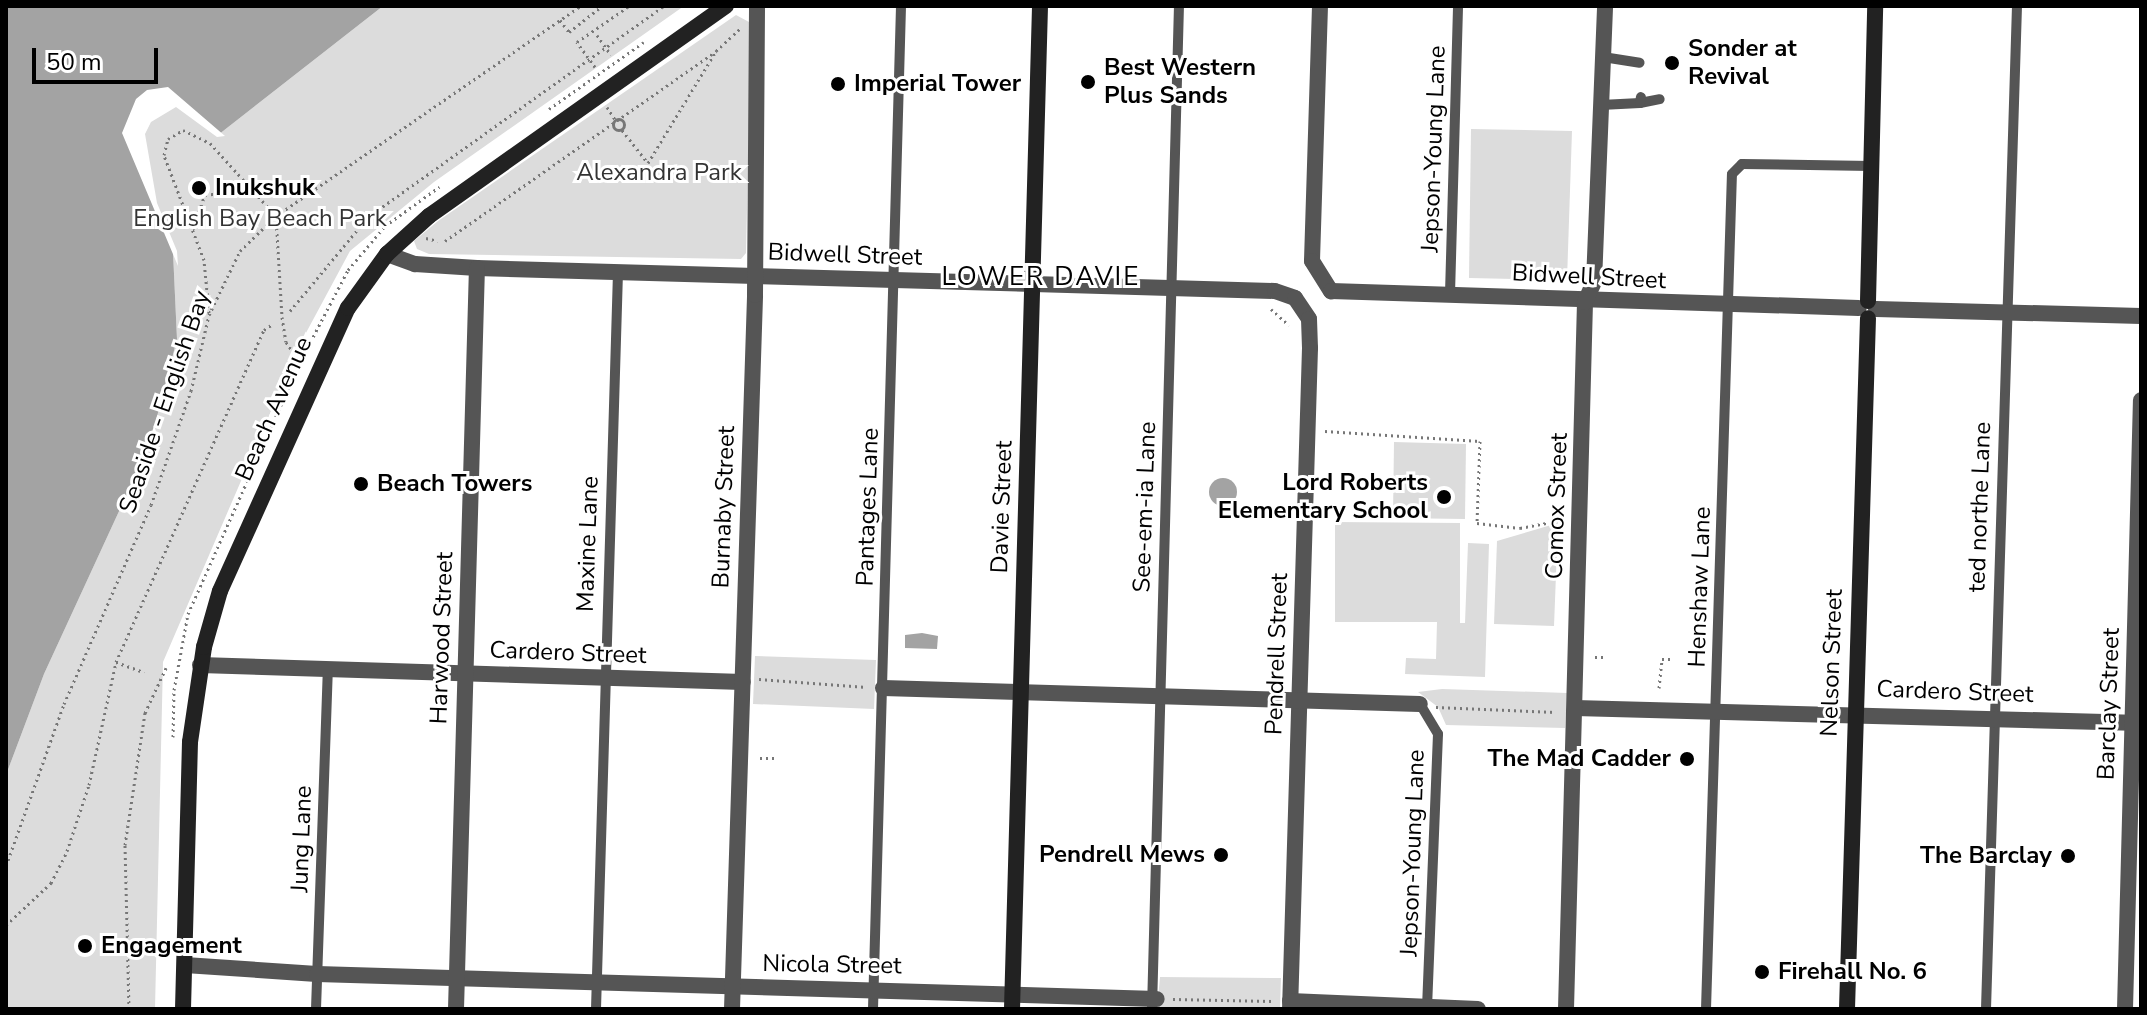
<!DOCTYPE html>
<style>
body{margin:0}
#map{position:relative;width:2147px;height:1015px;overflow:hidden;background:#fff;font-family:"Nunito Sans",sans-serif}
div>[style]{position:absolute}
.green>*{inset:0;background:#dcdcdc}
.water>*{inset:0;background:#a3a3a3}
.round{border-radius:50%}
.pier>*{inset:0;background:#fff}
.path>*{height:3px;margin-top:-1.5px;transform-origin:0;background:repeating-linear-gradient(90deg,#777 0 2px,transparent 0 6px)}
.path>.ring{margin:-1.5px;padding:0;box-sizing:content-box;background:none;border:3px solid #777;border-radius:50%}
.lane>*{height:10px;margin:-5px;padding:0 5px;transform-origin:5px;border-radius:5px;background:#555}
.street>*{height:16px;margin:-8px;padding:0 8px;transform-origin:8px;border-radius:8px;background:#555}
.secondary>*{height:16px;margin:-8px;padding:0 8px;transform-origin:8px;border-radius:8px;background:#222}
.dots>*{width:22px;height:22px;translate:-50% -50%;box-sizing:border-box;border:4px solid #fff;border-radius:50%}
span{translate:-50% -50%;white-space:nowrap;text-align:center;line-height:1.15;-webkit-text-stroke:6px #fff;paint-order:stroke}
.poi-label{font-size:24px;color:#000;font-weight:700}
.left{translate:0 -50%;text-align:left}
.right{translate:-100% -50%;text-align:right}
.street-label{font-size:24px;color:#000}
.park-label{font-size:24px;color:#333}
.neighbourhood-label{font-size:26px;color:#000;letter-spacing:2px}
.frame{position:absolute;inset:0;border:8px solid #000;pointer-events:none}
.scale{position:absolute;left:32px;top:48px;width:126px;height:36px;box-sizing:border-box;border:4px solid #000;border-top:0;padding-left:10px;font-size:24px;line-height:28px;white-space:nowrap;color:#000;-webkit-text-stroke:6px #fff;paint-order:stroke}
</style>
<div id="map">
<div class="green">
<i style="clip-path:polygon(383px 6px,684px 6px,434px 182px,350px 251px,300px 344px,163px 662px,155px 1009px,6px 1009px,6px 775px,44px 674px,150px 444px,177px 339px,173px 252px,153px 204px,141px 150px,148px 119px,177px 103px,218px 135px)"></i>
<i style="clip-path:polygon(736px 15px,749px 22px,751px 33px,746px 253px,741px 259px,429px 254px,417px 249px,414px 241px,438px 221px)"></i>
<i style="clip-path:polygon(1471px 129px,1572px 131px,1567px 280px,1469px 278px)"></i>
<i style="clip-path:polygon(1394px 442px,1466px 444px,1465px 519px,1393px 518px)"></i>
<i style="clip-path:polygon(1335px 522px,1460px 523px,1460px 623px,1465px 623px,1468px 543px,1489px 544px,1485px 677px,1405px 674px,1406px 658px,1436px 659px,1437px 622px,1335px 622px)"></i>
<i style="clip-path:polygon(1558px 523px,1554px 626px,1494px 624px,1497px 541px)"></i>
<i style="clip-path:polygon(755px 656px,876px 660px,874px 709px,753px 704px)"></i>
<i style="clip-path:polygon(1442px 689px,1567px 693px,1565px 728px,1446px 725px,1438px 707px,1418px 692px)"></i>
<i style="clip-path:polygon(1160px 977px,1281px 978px,1280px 1009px,1157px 1009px)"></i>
</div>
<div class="water">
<i style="clip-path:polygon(6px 6px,383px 6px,218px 135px,176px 103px,160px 109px,141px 133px,153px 204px,173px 252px,177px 339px,150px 444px,44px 674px,6px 775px)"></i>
<i class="round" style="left:1209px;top:478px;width:28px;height:28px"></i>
<i style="clip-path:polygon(922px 633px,938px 636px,937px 649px,905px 648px,905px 635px)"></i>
</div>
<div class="pier">
<i style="clip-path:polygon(168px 87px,225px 136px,217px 137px,176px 107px,151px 122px,145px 134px,157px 203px,177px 251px,178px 266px,122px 133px,136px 99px,147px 90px)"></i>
</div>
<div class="path">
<i style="left:1278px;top:6px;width:10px"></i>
<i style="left:560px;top:20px;width:15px;rotate:53deg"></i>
<i style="left:569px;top:32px;width:42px;rotate:-38.2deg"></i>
<i style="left:597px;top:35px;width:24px;rotate:55deg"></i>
<i style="left:595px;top:67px;width:31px;rotate:-126deg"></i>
<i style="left:577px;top:42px;width:63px;rotate:-34.7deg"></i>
<i style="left:607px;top:107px;width:17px;rotate:57deg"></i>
<i style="left:549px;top:109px;width:116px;rotate:-35.2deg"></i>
<i class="ring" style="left:613.5px;top:119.5px;width:8px;height:8px"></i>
<i style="left:622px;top:130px;width:42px;rotate:51.8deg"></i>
<i style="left:648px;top:163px;width:131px;rotate:-58.7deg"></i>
<i style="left:716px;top:51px;width:33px;rotate:-43deg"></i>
<i style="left:193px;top:229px;width:36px;rotate:-71deg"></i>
<i style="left:205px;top:195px;width:45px;rotate:-7.6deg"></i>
<i style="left:426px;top:238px;width:12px;rotate:14deg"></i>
<i style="left:445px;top:241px;width:331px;rotate:-35deg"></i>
<i style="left:1271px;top:309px;width:24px;rotate:42deg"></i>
<i style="left:290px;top:311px;width:122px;rotate:-50.3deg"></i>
<i style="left:368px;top:217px;width:364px;rotate:-35.5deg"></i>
<i style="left:209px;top:313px;width:53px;rotate:-95.4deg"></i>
<i style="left:204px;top:260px;width:112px;rotate:-110.9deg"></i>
<i style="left:164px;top:155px;width:16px;rotate:-76deg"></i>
<i style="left:168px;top:139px;width:17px;rotate:-31deg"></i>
<i style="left:183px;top:130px;width:30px;rotate:26deg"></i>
<i style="left:210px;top:143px;width:98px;rotate:47.9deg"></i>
<i style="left:276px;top:216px;width:101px;rotate:86.6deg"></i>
<i style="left:282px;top:317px;width:25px;rotate:81deg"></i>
<i style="left:286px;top:342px;width:16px;rotate:55deg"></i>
<i style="left:1325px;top:431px;width:155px;rotate:3.7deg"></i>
<i style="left:1480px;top:441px;width:82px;rotate:92.1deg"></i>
<i style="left:1477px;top:523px;width:43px;rotate:6.6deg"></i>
<i style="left:1520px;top:528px;width:43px;rotate:-10.8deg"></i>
<i style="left:1595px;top:657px;width:8px"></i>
<i style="left:116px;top:662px;width:30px;rotate:20deg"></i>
<i style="left:759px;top:679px;width:108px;rotate:4.2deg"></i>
<i style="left:1659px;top:688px;width:29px;rotate:-84deg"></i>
<i style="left:1662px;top:659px;width:10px"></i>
<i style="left:1436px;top:707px;width:120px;rotate:2.4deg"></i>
<i style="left:173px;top:737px;width:47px;rotate:-88.8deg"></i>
<i style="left:174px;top:690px;width:77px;rotate:-79.6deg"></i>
<i style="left:188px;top:614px;width:280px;rotate:-66deg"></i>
<i style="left:302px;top:358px;width:99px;rotate:-62.4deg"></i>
<i style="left:348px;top:270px;width:57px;rotate:-49.9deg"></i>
<i style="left:385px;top:226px;width:67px;rotate:-35.8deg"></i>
<i style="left:760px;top:758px;width:16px"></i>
<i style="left:6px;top:866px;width:172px;rotate:-70.3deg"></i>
<i style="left:64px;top:704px;width:217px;rotate:-66.4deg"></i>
<i style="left:151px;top:505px;width:121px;rotate:-70.7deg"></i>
<i style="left:191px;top:391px;width:78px;rotate:-76.7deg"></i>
<i style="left:209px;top:315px;width:71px;rotate:-64.2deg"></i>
<i style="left:240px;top:251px;width:50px;rotate:-44.2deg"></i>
<i style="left:276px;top:216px;width:369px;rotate:-34.6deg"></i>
<i style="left:6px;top:925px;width:62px;rotate:-43deg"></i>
<i style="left:51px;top:883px;width:36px;rotate:-63deg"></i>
<i style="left:67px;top:851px;width:70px;rotate:-71.6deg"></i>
<i style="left:89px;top:785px;width:126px;rotate:-77.6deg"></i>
<i style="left:116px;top:662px;width:363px;rotate:-66deg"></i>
<i style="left:264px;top:330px;width:11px;rotate:-34deg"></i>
<i style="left:1173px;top:999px;width:100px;rotate:1.1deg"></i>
<i style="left:129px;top:1009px;width:164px;rotate:-91.4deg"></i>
<i style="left:125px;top:845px;width:134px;rotate:-81.4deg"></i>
<i style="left:145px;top:713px;width:50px;rotate:-65deg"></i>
</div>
<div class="lane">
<i style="left:1603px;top:57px;width:37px;rotate:9deg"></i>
<i style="left:1640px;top:103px;width:20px;rotate:-11deg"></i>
<i style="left:1601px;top:105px;width:39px;rotate:-3deg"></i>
<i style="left:1640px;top:103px;width:6px;rotate:-81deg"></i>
<i style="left:1450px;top:294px;width:288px;rotate:-88.4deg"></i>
<i style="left:1420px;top:704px;width:35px;rotate:59deg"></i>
<i style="left:1438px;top:734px;width:275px;rotate:92.3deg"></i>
<i style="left:316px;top:1009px;width:338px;rotate:-88deg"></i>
<i style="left:596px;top:1009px;width:736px;rotate:-88.29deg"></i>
<i style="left:873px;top:1009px;width:1003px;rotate:-88.4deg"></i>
<i style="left:1152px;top:1009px;width:1003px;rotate:-88.46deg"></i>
<i style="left:1706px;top:1009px;width:835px;rotate:-88.22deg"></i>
<i style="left:1732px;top:174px;width:14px;rotate:-45deg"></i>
<i style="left:1742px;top:164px;width:129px;rotate:0.9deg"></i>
<i style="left:1986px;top:1009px;width:1003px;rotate:-88.23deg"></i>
</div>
<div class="street">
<i style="left:1320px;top:6px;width:255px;rotate:91.8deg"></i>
<i style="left:1312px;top:261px;width:36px;rotate:58deg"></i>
<i style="left:1331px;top:291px;width:528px;rotate:1.84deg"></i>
<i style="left:387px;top:254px;width:30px;rotate:20deg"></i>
<i style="left:415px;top:264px;width:62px;rotate:3.7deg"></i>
<i style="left:477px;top:268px;width:798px;rotate:1.65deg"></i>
<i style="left:1275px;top:291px;width:21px;rotate:19deg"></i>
<i style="left:1295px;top:298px;width:25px;rotate:56deg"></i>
<i style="left:1309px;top:319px;width:29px;rotate:88deg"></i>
<i style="left:1310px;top:348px;width:661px;rotate:91.73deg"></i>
<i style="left:1876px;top:309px;width:265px;rotate:1.5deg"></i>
<i style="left:200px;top:665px;width:543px;rotate:1.79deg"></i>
<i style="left:883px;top:688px;width:537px;rotate:1.71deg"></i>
<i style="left:1575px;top:708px;width:566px;rotate:1.52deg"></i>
<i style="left:185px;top:965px;width:132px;rotate:3.9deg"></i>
<i style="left:317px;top:974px;width:840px;rotate:1.7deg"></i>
<i style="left:1290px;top:1001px;width:188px;rotate:2.4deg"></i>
<i style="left:456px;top:1009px;width:741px;rotate:-88.38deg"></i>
<i style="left:732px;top:1009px;width:714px;rotate:-88.15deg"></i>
<i style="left:755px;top:295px;width:289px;rotate:-89.6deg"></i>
<i style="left:1566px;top:1009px;width:707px;rotate:-88.46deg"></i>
<i style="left:1585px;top:302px;width:22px;rotate:-66deg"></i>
<i style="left:1594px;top:282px;width:276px;rotate:-87.7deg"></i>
<i style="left:2125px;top:1009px;width:609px;rotate:-88.5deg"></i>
</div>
<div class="secondary">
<i style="left:1868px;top:301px;width:295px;rotate:-88.6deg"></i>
<i style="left:183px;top:1009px;width:267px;rotate:-88.5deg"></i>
<i style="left:190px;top:742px;width:96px;rotate:-81.6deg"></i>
<i style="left:204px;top:647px;width:58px;rotate:-74.1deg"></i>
<i style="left:220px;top:591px;width:311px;rotate:-65.7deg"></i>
<i style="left:348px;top:308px;width:67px;rotate:-54.2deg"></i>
<i style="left:387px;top:254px;width:57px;rotate:-42.1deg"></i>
<i style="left:429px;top:216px;width:364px;rotate:-35.3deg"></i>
<i style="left:1012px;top:1009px;width:1003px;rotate:-88.4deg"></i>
<i style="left:1847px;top:1009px;width:691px;rotate:-88.26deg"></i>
</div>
<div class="dots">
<i style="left:1672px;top:63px;background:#000"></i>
<i style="left:1088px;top:82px;background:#000"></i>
<i style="left:838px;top:84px;background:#000"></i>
<i style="left:199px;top:188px;background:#000"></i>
<i style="left:361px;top:484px;background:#000"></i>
<i style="left:1444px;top:497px;background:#000"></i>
<i style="left:1687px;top:759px;background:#000"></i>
<i style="left:1221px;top:855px;background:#000"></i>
<i style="left:2068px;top:856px;background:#000"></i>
<i style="left:85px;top:946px;background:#000"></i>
<i style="left:1762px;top:972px;background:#000"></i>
</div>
<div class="poi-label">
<span class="left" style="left:1688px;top:63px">Sonder at<br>Revival</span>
<span class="left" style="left:1104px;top:82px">Best Western<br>Plus Sands</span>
<span class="left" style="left:854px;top:84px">Imperial Tower</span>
<span class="left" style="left:215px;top:188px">Inukshuk</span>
<span class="right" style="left:1428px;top:497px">Lord Roberts<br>Elementary School</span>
<span class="left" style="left:377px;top:484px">Beach Towers</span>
<span class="right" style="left:1671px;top:759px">The Mad Cadder</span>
<span class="right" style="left:1205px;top:855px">Pendrell Mews</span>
<span class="right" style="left:2052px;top:856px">The Barclay</span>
<span class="left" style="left:101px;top:946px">Engagement</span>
<span class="left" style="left:1778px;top:972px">Firehall No. 6</span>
</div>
<div class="street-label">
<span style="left:1434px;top:149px;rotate:-88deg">Jepson-Young Lane</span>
<span style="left:845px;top:255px;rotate:2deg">Bidwell Street</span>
<span style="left:1589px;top:277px;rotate:3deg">Bidwell Street</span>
<span style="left:165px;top:402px;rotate:-71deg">Seaside - English Bay</span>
<span style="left:274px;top:409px;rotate:-66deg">Beach Avenue</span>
<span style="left:1557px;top:506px;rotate:-88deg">Comox Street</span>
<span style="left:724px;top:507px;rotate:-88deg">Burnaby Street</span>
<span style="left:868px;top:507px;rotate:-88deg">Pantages Lane</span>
<span style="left:1002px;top:507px;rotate:-88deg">Davie Street</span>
<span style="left:1145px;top:507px;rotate:-88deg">See-em-ia Lane</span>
<span style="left:1980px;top:507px;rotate:-88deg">ted northe Lane</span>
<span style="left:588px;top:544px;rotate:-88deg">Maxine Lane</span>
<span style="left:1700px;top:587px;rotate:-88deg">Henshaw Lane</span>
<span style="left:442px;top:638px;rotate:-88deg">Harwood Street</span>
<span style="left:568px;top:653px;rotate:2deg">Cardero Street</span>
<span style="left:1277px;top:654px;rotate:-88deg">Pendrell Street</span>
<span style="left:1832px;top:663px;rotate:-88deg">Nelson Street</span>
<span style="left:1955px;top:692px;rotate:2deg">Cardero Street</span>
<span style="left:2109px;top:704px;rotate:-88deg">Barclay Street</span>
<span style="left:302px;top:839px;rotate:-88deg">Jung Lane</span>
<span style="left:1413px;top:853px;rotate:-88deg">Jepson-Young Lane</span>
<span style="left:832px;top:965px;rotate:1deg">Nicola Street</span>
</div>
<div class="park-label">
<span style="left:659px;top:173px">Alexandra Park</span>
<span style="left:260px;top:219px">English Bay Beach Park</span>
</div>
<div class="neighbourhood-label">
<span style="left:1041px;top:277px">LOWER DAVIE</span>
</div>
<div class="frame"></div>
<div class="scale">50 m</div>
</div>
